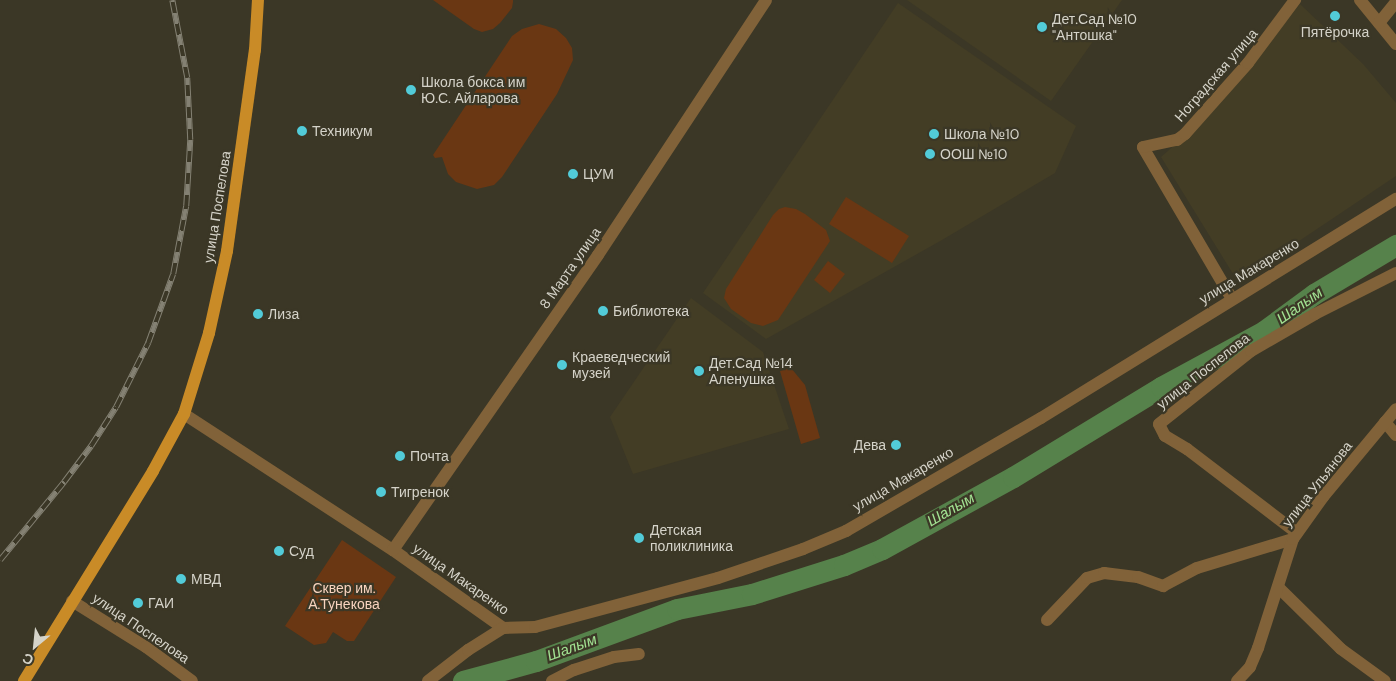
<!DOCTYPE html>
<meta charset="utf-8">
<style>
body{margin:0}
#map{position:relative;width:1396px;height:681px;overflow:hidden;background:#3b3726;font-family:"DM Sans",sans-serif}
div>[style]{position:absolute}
.built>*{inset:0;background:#433d25}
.green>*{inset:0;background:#6a3713}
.river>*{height:21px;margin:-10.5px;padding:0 10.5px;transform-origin:10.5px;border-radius:10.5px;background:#56824b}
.minor>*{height:12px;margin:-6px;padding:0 6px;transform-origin:6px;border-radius:6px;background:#816239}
.major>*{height:12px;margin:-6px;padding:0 6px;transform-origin:6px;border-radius:6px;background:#c98b27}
.rail>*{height:5.5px;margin-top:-2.75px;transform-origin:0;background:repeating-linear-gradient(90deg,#3b3726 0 11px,#848173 0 22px);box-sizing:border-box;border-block:1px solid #848173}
.dots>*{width:14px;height:14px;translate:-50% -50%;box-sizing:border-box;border:2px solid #3b3726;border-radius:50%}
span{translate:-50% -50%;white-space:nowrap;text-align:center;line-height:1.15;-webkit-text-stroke:4.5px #3b3726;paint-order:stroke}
.poi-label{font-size:14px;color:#d5d3c9}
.left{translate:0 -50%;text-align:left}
.right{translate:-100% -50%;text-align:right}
.street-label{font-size:14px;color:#d5d3c9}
.park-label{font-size:14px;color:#f9d4bf}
.water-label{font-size:15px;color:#a2e292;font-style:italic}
.north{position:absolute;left:10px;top:621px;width:50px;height:50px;-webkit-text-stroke:4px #3b3726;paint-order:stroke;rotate:208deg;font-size:14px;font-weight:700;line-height:20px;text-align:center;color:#d5d3c9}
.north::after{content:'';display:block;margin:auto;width:18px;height:22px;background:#d5d3c9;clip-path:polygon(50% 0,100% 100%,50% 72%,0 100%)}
</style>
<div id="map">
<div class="built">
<i style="clip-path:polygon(907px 0,1122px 0,1051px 101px)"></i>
<i style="clip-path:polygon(898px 3px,1076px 126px,1055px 173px,942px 240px,766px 339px,703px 293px)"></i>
<i style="clip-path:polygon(1300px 4px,1363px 64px,1396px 103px,1396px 176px,1238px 282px,1161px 157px,1215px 109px)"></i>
<i style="clip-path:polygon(691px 298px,763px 352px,789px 429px,633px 474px,610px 417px)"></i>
</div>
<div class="green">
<i style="clip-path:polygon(433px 0,513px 0,513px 2px,512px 8px,500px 23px,493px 29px,482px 32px,474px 29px)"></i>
<i style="clip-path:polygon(539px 24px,556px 29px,566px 38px,572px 48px,573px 60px,557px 94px,502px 177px,494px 185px,477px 189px,456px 182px,448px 174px,442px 157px,435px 158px,433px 155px,512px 36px,522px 29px)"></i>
<i style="clip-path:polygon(846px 197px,909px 236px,892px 263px,829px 224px)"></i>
<i style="clip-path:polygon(785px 207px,796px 209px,805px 214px,826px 230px,830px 241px,778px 320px,763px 326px,751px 323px,731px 309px,724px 298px,726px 289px,773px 215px,779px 209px)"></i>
<i style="clip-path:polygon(828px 261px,845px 274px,830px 293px,814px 280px)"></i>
<i style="clip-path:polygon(791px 368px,805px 385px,820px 438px,801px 444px,780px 371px)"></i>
<i style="clip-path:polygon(342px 540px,396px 577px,354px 641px,347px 641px,333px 632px,326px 643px,314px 645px,285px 626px)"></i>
</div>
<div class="river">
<i style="left:463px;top:681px;width:76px;rotate:-15.3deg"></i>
<i style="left:536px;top:661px;width:150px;rotate:-20.2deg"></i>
<i style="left:677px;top:609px;width:76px;rotate:-11.3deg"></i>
<i style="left:752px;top:594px;width:96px;rotate:-17.5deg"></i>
<i style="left:844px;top:565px;width:41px;rotate:-22.8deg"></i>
<i style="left:882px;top:549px;width:149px;rotate:-28.8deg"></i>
<i style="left:1013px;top:477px;width:173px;rotate:-31.3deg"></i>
<i style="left:1161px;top:387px;width:117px;rotate:-28.5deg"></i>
<i style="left:1264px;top:331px;width:62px;rotate:-36.5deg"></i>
<i style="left:1314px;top:294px;width:96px;rotate:-30.9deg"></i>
</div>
<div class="minor">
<i style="left:1360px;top:0;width:57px;rotate:50.7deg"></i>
<i style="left:1379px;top:23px;width:27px;rotate:-51deg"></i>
<i style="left:1232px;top:299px;width:176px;rotate:-120.4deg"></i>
<i style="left:1143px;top:147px;width:35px;rotate:-12deg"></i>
<i style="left:1177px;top:140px;width:10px;rotate:-37deg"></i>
<i style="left:1185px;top:134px;width:95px;rotate:-48.4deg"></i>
<i style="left:1248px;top:63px;width:79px;rotate:-53.3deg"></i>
<i style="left:184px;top:414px;width:249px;rotate:33.1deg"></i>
<i style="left:393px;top:550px;width:135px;rotate:35.3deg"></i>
<i style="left:503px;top:628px;width:32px;rotate:-2deg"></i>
<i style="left:535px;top:627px;width:189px;rotate:-15deg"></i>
<i style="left:718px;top:578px;width:90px;rotate:-18.8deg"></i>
<i style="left:803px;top:549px;width:47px;rotate:-22.7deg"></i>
<i style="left:846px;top:531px;width:225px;rotate:-30.1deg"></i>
<i style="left:1041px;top:418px;width:417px;rotate:-31.7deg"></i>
<i style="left:1385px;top:422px;width:17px;rotate:50deg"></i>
<i style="left:1297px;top:533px;width:138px;rotate:-142.6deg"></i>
<i style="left:1187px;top:449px;width:26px;rotate:-149deg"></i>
<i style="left:1165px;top:436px;width:13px;rotate:-117deg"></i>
<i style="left:1159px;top:424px;width:117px;rotate:-38.4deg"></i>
<i style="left:1251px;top:351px;width:74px;rotate:-30deg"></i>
<i style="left:1315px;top:314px;width:91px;rotate:-26.8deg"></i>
<i style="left:393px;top:550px;width:359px;rotate:-55.2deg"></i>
<i style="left:598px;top:255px;width:305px;rotate:-56.6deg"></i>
<i style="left:1278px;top:587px;width:88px;rotate:44.5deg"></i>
<i style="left:1341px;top:649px;width:54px;rotate:36deg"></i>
<i style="left:72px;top:601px;width:87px;rotate:31.9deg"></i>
<i style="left:146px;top:647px;width:57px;rotate:36.5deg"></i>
<i style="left:1047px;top:620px;width:58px;rotate:-46.4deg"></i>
<i style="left:1087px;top:578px;width:18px;rotate:-16deg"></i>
<i style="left:1104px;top:573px;width:34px;rotate:7deg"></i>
<i style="left:1138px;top:577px;width:27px;rotate:20deg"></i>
<i style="left:1163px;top:586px;width:38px;rotate:-28deg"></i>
<i style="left:1197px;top:568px;width:100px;rotate:-16.8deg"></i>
<i style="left:428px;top:681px;width:51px;rotate:-37.8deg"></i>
<i style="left:468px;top:650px;width:41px;rotate:-32.2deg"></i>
<i style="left:552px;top:681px;width:25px;rotate:-27deg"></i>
<i style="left:574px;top:670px;width:42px;rotate:-18deg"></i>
<i style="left:614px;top:657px;width:25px;rotate:-7deg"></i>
<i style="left:1237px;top:681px;width:19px;rotate:-47deg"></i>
<i style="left:1250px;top:667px;width:21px;rotate:-67deg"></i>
<i style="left:1258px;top:648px;width:114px;rotate:-72.2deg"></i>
<i style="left:1293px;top:539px;width:52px;rotate:-54.5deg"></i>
<i style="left:1323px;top:497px;width:114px;rotate:-50.3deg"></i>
</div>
<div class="major">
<i style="left:24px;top:681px;width:246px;rotate:-58.4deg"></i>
<i style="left:153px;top:471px;width:65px;rotate:-61.5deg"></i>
<i style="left:184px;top:414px;width:85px;rotate:-72.8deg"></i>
<i style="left:209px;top:333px;width:84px;rotate:-77.6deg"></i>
<i style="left:227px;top:251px;width:203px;rotate:-82.1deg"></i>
<i style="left:255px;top:50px;width:50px;rotate:-86.6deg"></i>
</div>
<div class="rail">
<i style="left:0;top:560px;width:101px;rotate:-50.6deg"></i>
<i style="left:64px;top:482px;width:45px;rotate:-53.1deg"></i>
<i style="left:91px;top:446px;width:46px;rotate:-57.3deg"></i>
<i style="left:116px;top:407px;width:72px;rotate:-63.4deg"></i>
<i style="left:148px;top:343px;width:73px;rotate:-70.1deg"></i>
<i style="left:173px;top:274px;width:69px;rotate:-79.2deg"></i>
<i style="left:186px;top:206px;width:66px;rotate:-86.5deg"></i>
<i style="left:190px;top:140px;width:62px;rotate:-92.8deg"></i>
<i style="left:187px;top:78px;width:79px;rotate:-100.9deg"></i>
</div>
<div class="dots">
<i style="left:1335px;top:16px;background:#52cbd8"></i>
<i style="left:1042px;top:27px;background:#52cbd8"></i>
<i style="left:411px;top:90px;background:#52cbd8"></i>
<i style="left:302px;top:131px;background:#52cbd8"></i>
<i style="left:934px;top:134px;background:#52cbd8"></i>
<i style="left:930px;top:154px;background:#52cbd8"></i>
<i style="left:573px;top:174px;background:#52cbd8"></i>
<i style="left:603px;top:311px;background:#52cbd8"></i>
<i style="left:258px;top:314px;background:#52cbd8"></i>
<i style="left:562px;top:365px;background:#52cbd8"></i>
<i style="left:699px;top:371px;background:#52cbd8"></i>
<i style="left:896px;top:445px;background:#52cbd8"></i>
<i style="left:400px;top:456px;background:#52cbd8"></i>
<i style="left:381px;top:492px;background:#52cbd8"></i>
<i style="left:639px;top:538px;background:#52cbd8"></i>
<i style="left:279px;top:551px;background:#52cbd8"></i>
<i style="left:181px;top:579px;background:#52cbd8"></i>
<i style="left:138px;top:603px;background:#52cbd8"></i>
</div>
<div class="poi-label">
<span class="left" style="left:1052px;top:27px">Дет.Сад №10<br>"Антошка"</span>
<span style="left:1335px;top:32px">Пятёрочка</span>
<span class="left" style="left:421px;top:90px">Школа бокса им<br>Ю.С. Айларова</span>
<span class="left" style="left:312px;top:131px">Техникум</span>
<span class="left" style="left:944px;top:134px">Школа №10</span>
<span class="left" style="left:940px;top:154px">ООШ №10</span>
<span class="left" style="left:583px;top:174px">ЦУМ</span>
<span class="left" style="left:613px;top:311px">Библиотека</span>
<span class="left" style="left:268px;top:314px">Лиза</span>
<span class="left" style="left:572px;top:365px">Краеведческий<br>музей</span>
<span class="left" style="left:709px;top:371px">Дет.Сад №14<br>Аленушка</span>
<span class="right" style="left:886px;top:445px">Дева</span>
<span class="left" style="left:410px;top:456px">Почта</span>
<span class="left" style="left:391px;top:492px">Тигренок</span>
<span class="left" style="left:650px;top:538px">Детская<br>поликлиника</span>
<span class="left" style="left:289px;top:551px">Суд</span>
<span class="left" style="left:191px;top:579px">МВД</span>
<span class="left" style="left:148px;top:603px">ГАИ</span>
</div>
<div class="street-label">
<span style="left:1216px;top:75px;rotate:-49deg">Ноградская улица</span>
<span style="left:217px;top:207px;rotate:-81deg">улица Поспелова</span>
<span style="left:570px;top:268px;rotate:-55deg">8 Марта улица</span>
<span style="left:1249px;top:271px;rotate:-31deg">улица Макаренко</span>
<span style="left:1203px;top:371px;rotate:-38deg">улица Поспелова</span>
<span style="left:903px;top:479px;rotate:-30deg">улица Макаренко</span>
<span style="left:1317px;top:484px;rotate:-52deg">улица Ульянова</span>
<span style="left:461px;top:579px;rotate:35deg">улица Макаренко</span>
<span style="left:141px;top:628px;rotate:34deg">улица Поспелова</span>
</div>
<div class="park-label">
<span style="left:344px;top:596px">Сквер им.<br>А.Тунекова</span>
</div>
<div class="water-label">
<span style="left:1300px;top:306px;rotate:-35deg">Шалым</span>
<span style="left:951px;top:510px;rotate:-30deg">Шалым</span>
<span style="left:572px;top:648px;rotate:-20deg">Шалым</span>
</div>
<div class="north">С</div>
</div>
